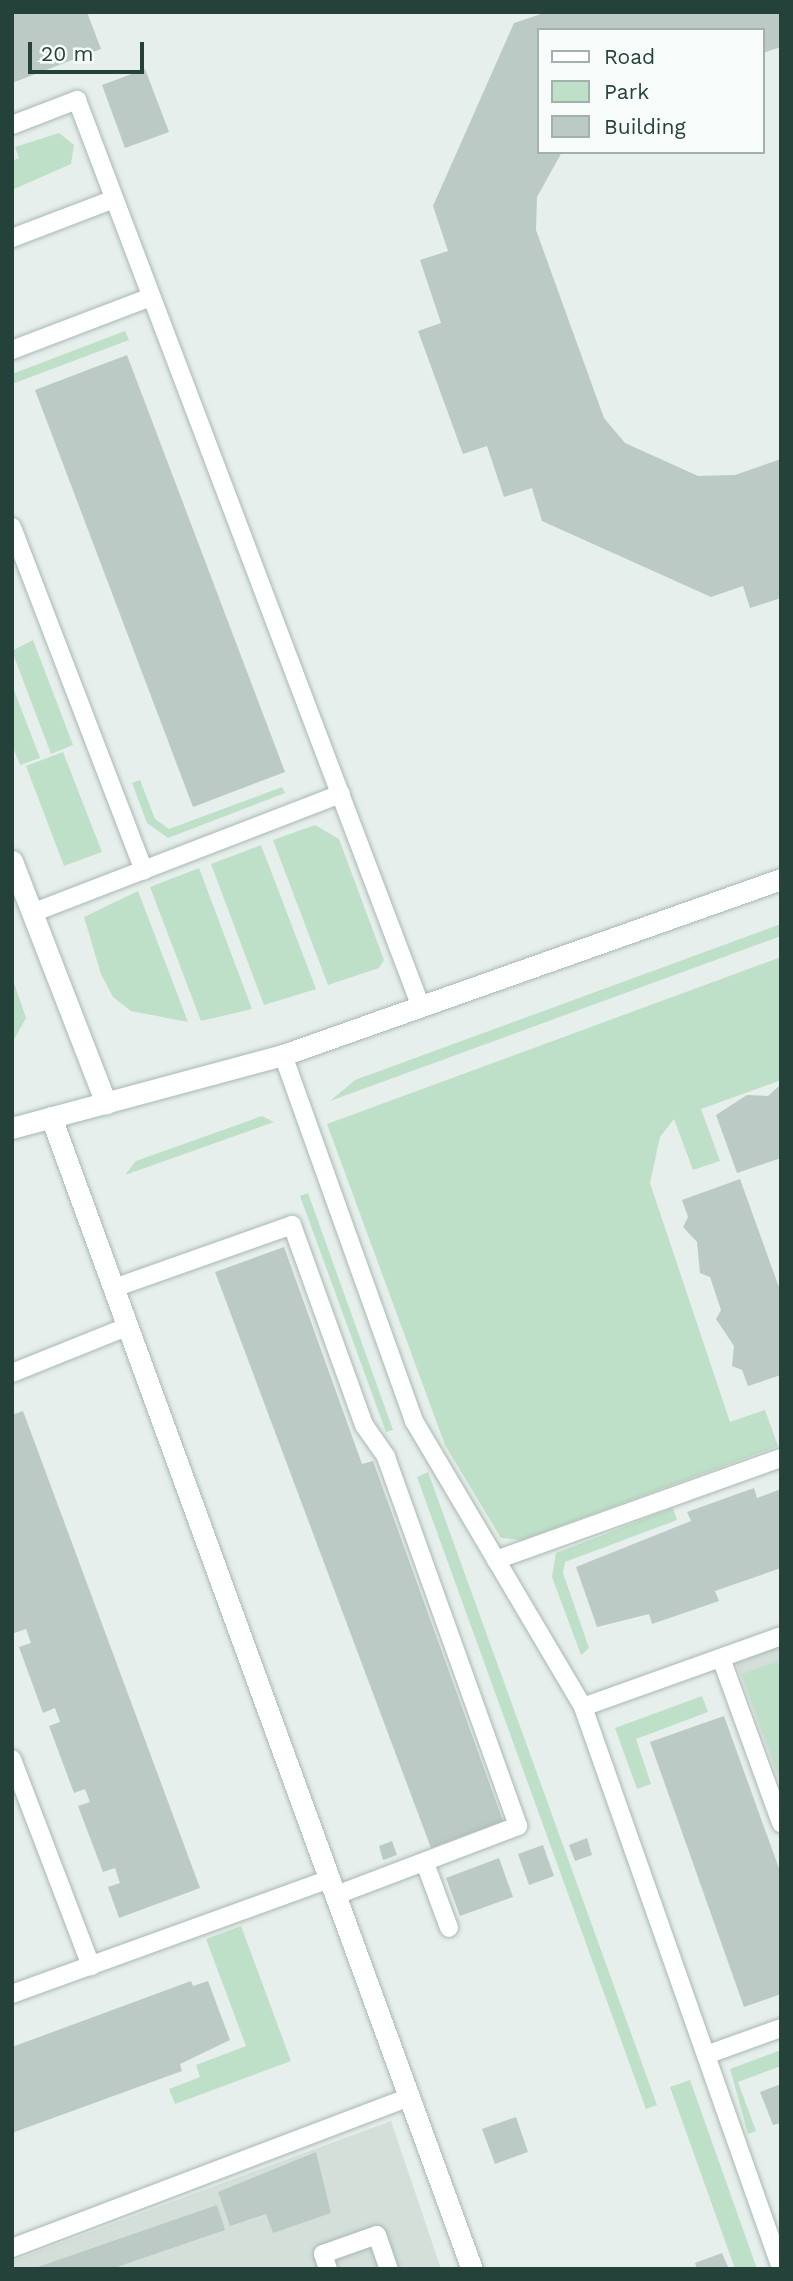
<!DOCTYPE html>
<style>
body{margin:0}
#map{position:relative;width:793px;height:2281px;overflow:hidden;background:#e6efeb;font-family:"Work Sans",sans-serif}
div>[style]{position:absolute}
.built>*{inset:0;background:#d4dfda}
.green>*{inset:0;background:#bfe0c8}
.building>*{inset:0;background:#bbcac4}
.roads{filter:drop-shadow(0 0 2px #a8b8b2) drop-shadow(0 0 2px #a8b8b2)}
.service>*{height:18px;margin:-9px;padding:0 9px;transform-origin:9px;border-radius:9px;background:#fff}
.minor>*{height:21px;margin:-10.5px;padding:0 10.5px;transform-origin:10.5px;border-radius:10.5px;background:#fff}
span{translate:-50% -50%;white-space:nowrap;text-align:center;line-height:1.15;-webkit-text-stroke:7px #f7fbf9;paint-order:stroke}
.frame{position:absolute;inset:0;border:14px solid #24423a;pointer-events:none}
.legend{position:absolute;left:537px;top:28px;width:228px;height:126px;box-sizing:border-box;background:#f7fbf9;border:2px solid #a3b1ad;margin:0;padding:9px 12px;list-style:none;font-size:21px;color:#24423a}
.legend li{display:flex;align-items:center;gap:14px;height:35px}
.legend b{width:35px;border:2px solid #a3b1ad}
.scale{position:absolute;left:28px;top:42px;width:116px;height:32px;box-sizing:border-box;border:4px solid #24423a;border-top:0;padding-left:9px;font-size:21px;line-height:24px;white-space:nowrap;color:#24423a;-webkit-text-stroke:5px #f7fbf9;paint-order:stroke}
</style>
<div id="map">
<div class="built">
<i style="clip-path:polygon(781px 1646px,781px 1787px,736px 1663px)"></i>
<i style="clip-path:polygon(391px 2121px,441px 2269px,12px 2269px,12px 2261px)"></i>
</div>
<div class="green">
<i style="clip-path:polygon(59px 133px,74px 145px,71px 164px,12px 190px,12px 161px,19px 158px,15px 147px)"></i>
<i style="clip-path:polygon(125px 331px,129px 340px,12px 384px,12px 374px)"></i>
<i style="clip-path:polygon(33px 640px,73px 745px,51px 754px,12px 651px)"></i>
<i style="clip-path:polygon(12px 685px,40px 758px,20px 765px,12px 745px)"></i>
<i style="clip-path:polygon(63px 752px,102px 852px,64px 866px,26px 766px)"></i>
<i style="clip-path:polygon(140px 780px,155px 819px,169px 829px,282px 787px,285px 793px,168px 838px,147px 823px,132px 783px)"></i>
<i style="clip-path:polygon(315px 825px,339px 839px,384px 960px,379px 968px,328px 985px,273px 840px)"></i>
<i style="clip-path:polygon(261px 845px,316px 989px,264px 1005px,211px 864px)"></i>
<i style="clip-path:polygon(199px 868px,252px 1009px,201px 1021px,150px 887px)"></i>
<i style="clip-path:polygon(138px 891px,188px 1022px,131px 1011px,113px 997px,101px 974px,84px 917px)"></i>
<i style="clip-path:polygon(781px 924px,781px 936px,330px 1101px,355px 1080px)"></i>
<i style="clip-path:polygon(781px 957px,781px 1080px,701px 1109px,720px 1161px,693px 1170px,674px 1119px,660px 1137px,650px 1183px,730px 1422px,765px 1410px,778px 1446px,522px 1540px,501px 1538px,445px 1445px,327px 1124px)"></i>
<i style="clip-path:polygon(12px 977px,26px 1018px,12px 1043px)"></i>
<i style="clip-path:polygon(262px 1116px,274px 1122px,125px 1175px,136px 1161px)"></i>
<i style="clip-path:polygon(308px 1193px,393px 1430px,386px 1432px,300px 1196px)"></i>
<i style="clip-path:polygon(428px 1472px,657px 2105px,646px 2109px,417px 1477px)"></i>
<i style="clip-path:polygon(673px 1508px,677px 1520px,565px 1562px,563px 1573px,589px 1648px,581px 1655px,552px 1577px,556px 1553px)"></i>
<i style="clip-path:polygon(777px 1661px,781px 1672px,781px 1781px,742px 1674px)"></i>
<i style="clip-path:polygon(702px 1696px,708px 1712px,636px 1739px,651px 1784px,637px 1789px,615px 1728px)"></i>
<i style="clip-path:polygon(241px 1926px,291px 2061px,175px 2104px,169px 2089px,200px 2077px,196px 2065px,246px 2046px,206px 1939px)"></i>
<i style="clip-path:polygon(781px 2050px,781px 2066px,738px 2082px,756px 2131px,748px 2134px,730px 2069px)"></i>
<i style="clip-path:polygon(690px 2080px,757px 2269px,735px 2269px,670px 2087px)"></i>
</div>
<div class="building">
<i style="clip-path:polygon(20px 12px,87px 12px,101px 49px,12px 83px,12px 15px)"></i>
<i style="clip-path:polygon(547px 12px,781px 12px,781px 47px,763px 53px,763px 30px,539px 30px,539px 152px,562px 152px,537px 197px,536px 230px,604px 418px,625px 443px,698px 476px,735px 475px,781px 459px,781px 598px,750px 608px,743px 586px,711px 597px,542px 521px,532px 488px,504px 497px,487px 446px,463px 454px,418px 331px,441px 323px,420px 260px,448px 251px,433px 206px,514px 23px)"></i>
<i style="clip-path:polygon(145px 69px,169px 132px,125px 148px,102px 85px)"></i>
<i style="clip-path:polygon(127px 355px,285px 772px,193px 807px,35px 390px)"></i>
<i style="clip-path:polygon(781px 1084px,781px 1158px,737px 1173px,716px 1115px,747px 1095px,768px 1096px)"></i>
<i style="clip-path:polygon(740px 1179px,781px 1293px,781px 1375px,748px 1386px,742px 1370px,732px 1366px,734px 1346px,716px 1319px,721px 1310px,710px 1277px,700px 1273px,697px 1242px,683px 1227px,688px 1217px,682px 1200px)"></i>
<i style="clip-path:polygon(284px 1247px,362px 1464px,373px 1461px,503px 1821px,431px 1848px,215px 1272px)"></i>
<i style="clip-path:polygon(23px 1411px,200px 1888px,119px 1918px,108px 1887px,120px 1883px,115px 1868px,103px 1872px,78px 1806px,90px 1802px,85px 1789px,74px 1793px,49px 1726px,60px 1722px,55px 1708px,43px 1713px,19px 1647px,31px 1643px,26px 1629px,14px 1633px,12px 1628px,12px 1415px)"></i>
<i style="clip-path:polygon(754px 1488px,757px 1498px,781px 1489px,781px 1568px,715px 1591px,719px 1601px,652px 1624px,649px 1614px,597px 1627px,576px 1567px,691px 1521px,687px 1512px)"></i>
<i style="clip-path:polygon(724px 1716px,781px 1874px,781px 1994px,744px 2007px,650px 1742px)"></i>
<i style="clip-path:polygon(587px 1838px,592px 1855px,575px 1861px,569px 1845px)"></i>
<i style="clip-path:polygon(392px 1841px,397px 1855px,383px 1860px,379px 1846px)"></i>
<i style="clip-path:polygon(543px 1845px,554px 1876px,529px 1885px,518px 1854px)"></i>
<i style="clip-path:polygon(499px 1858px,513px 1897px,460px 1916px,446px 1878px)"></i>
<i style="clip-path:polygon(191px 1981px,193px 1986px,208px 1981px,230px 2040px,180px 2064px,182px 2071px,12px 2133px,12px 2047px)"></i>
<i style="clip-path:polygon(781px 2084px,781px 2123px,773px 2125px,760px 2092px)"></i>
<i style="clip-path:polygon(516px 2117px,528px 2152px,495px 2164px,482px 2129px)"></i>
<i style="clip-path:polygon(316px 2152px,331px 2213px,273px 2233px,266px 2214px,230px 2226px,218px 2192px)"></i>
<i style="clip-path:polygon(217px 2205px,225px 2230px,111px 2269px,32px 2269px)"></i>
<i style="clip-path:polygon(722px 2253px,729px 2269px,697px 2269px,695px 2263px)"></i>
</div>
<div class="roads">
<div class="service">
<i style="left:12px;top:125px;width:70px;rotate:-21deg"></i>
<i style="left:77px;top:100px;width:970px;rotate:69.23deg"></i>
<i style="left:12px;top:238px;width:109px;rotate:-20.9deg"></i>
<i style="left:12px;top:350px;width:149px;rotate:-20.9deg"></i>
<i style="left:12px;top:527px;width:368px;rotate:69deg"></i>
<i style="left:32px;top:913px;width:331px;rotate:-21.1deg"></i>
<i style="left:283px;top:1055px;width:389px;rotate:70.3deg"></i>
<i style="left:414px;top:1421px;width:332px;rotate:59.4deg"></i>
<i style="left:583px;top:1707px;width:595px;rotate:70.56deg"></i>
<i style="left:114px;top:1288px;width:189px;rotate:-19.5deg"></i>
<i style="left:292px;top:1225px;width:213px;rotate:70.2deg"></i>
<i style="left:364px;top:1425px;width:39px;rotate:55deg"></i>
<i style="left:386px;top:1457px;width:392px;rotate:70.3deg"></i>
<i style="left:518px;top:1826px;width:195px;rotate:159.2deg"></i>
<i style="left:12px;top:1373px;width:126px;rotate:-21.9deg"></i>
<i style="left:496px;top:1560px;width:303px;rotate:-19.7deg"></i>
<i style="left:721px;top:1658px;width:176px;rotate:70deg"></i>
<i style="left:583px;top:1707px;width:210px;rotate:-19.7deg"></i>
<i style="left:12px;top:1759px;width:222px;rotate:69.1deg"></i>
<i style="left:425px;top:1863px;width:69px;rotate:69.7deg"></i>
<i style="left:12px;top:1994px;width:338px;rotate:-19.9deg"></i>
<i style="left:706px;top:2055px;width:80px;rotate:-19.8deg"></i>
<i style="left:12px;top:2248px;width:425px;rotate:-20.8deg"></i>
<i style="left:328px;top:2269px;width:16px;rotate:-108deg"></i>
<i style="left:323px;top:2254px;width:57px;rotate:-19.4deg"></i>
<i style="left:377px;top:2235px;width:36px;rotate:71deg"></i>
</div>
<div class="minor">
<i style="left:12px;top:861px;width:260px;rotate:68.8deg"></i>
<i style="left:51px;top:1117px;width:1227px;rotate:69.93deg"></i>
<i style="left:12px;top:1128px;width:281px;rotate:-15.1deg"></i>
<i style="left:283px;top:1055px;width:528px;rotate:-19.46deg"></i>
</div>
</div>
<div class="frame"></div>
<ul class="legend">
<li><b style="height:9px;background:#fff"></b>Road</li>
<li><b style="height:19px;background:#bfe0c8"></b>Park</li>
<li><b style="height:19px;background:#bbcac4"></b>Building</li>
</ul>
<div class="scale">20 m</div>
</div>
